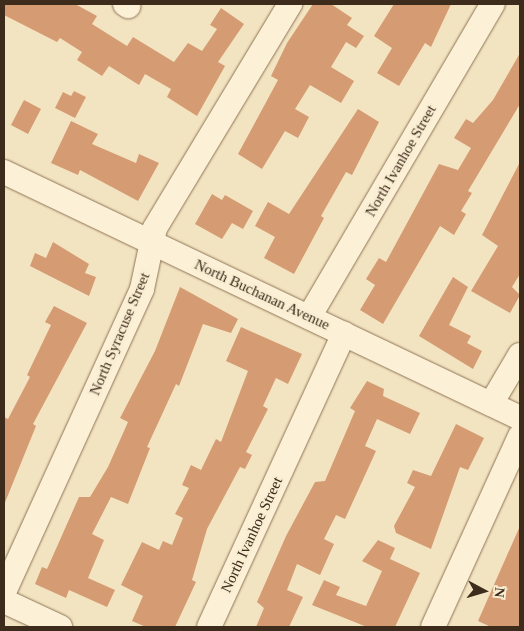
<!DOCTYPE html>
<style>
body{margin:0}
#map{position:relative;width:524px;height:631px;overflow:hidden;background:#f3e4c1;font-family:Georgia,serif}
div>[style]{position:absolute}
.building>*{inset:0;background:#d59b73}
.roads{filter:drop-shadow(0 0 1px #8f7456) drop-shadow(0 0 1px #8f7456)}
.minor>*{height:24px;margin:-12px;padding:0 12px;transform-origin:12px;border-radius:12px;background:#fcf0d6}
span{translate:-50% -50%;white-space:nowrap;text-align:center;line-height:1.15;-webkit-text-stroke:4.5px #f9edd2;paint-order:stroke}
.street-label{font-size:15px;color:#3d2c1c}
.frame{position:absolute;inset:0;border:5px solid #3d2c1c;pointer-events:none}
.north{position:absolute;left:459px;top:566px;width:50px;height:50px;-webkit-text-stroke:4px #f9edd2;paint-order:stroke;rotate:96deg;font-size:14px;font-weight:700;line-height:20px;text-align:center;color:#3d2c1c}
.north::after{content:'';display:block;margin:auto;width:18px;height:22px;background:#3d2c1c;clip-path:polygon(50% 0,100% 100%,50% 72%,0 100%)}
</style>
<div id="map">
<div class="building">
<i style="clip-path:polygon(4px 4px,75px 4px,97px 16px,92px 24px,127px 46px,133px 37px,174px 62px,188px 43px,202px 51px,217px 29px,210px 25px,221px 8px,244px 24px,218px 62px,225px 66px,197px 116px,167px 97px,171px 89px,145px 74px,139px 85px,109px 66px,102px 76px,77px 60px,82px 52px,60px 38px,57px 42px,4px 15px)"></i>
<i style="clip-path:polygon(313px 4px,331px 4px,352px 18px,347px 25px,364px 36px,356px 48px,346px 42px,331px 67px,354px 81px,341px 103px,310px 85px,295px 109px,309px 117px,298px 138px,285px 131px,262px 169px,238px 154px,278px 80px,271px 76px,287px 43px)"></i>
<i style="clip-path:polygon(394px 4px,451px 4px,431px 47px,425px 43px,399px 86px,377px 73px,392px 48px,374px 36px)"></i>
<i style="clip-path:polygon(520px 53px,520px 104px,468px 191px,472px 193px,461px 211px,466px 214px,454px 235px,440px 226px,383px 324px,360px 310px,375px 285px,366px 279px,379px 258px,386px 262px,439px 164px,458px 170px,471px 148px,454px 138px,466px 119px,473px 123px,493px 100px)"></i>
<i style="clip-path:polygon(74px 91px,86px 97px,75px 118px,55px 108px,63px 92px,71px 96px)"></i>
<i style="clip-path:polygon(24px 100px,41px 109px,28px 134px,11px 125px)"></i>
<i style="clip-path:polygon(358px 109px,379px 122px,352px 175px,346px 172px,321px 216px,324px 218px,294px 274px,264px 258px,275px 237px,255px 226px,268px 202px,289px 214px)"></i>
<i style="clip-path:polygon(71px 121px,98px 134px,92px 144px,136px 163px,139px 154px,159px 163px,138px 201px,80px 170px,78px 175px,51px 163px)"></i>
<i style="clip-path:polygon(520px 162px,520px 274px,512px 287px,520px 295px,510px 313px,471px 291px,498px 246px,482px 235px)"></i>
<i style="clip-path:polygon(212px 194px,222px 200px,225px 195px,253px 211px,243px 229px,232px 223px,222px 239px,195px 224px)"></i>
<i style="clip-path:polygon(53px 242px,89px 264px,85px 273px,96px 277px,89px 296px,30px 266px,35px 253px,46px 258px)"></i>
<i style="clip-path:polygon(453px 277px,468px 287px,449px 325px,471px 336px,467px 343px,482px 351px,473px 369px,419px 336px)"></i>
<i style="clip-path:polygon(180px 287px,238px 319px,231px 333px,203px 324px,179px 386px,176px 384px,147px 447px,150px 448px,128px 504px,111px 497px,92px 534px,104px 540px,88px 578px,115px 590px,107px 607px,69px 590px,66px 598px,35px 584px,42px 567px,47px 569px,79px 497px,90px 497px,108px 467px,128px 422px,120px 418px,155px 351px)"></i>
<i style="clip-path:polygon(54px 306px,87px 323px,33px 424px,36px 426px,4px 505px,4px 417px,8px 419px,30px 377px,27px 375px,51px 325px,45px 322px)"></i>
<i style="clip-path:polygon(241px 327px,302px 354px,288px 384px,276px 378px,263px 406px,268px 409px,246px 452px,252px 455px,245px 469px,240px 467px,207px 529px,192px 580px,196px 582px,175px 627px,146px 627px,132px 621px,143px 596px,121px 585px,142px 542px,159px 550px,163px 541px,172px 545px,183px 518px,175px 514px,189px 488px,182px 485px,191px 465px,201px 470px,216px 439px,221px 442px,248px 371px,226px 361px)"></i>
<i style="clip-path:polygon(367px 381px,384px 389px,383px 396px,420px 413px,410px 434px,377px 419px,365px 446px,376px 451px,345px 519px,336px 515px,324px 539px,334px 544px,320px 575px,297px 564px,287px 590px,303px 597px,289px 627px,256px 627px,264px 608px,257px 602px,286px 536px,315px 482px,325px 481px,355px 411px,350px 408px)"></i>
<i style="clip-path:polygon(456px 424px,484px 438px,468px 470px,460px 467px,431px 549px,396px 533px,394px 526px,415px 487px,407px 483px,413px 470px,431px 476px)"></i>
<i style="clip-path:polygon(520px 526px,520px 627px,491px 627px,478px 621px)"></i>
<i style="clip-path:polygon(378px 540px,395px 548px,390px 559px,420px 573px,395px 627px,367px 627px,312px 605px,324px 580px,340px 587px,336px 595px,366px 606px,382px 571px,362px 561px)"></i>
</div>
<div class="roads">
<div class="minor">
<i style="left:125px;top:4px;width:4px;rotate:34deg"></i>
<i style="left:4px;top:172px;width:572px;rotate:25.49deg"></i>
<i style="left:309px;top:317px;width:363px;rotate:-59.6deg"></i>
<i style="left:491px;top:404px;width:57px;rotate:-59.4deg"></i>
<i style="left:4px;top:592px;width:333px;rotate:-65.5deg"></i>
<i style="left:142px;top:289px;width:62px;rotate:-78deg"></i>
<i style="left:155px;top:228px;width:262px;rotate:-58.9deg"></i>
<i style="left:4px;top:601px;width:62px;rotate:24.9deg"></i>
<i style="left:209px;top:627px;width:323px;rotate:-65.3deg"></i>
<i style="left:433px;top:627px;width:210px;rotate:-65.5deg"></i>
</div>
</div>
<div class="street-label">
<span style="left:401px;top:161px;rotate:-60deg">North Ivanhoe Street</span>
<span style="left:262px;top:295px;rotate:25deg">North Buchanan Avenue</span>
<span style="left:120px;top:334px;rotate:-67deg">North Syracuse Street</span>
<span style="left:252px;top:535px;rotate:-65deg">North Ivanhoe Street</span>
</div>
<div class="frame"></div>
<div class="north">N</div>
</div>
